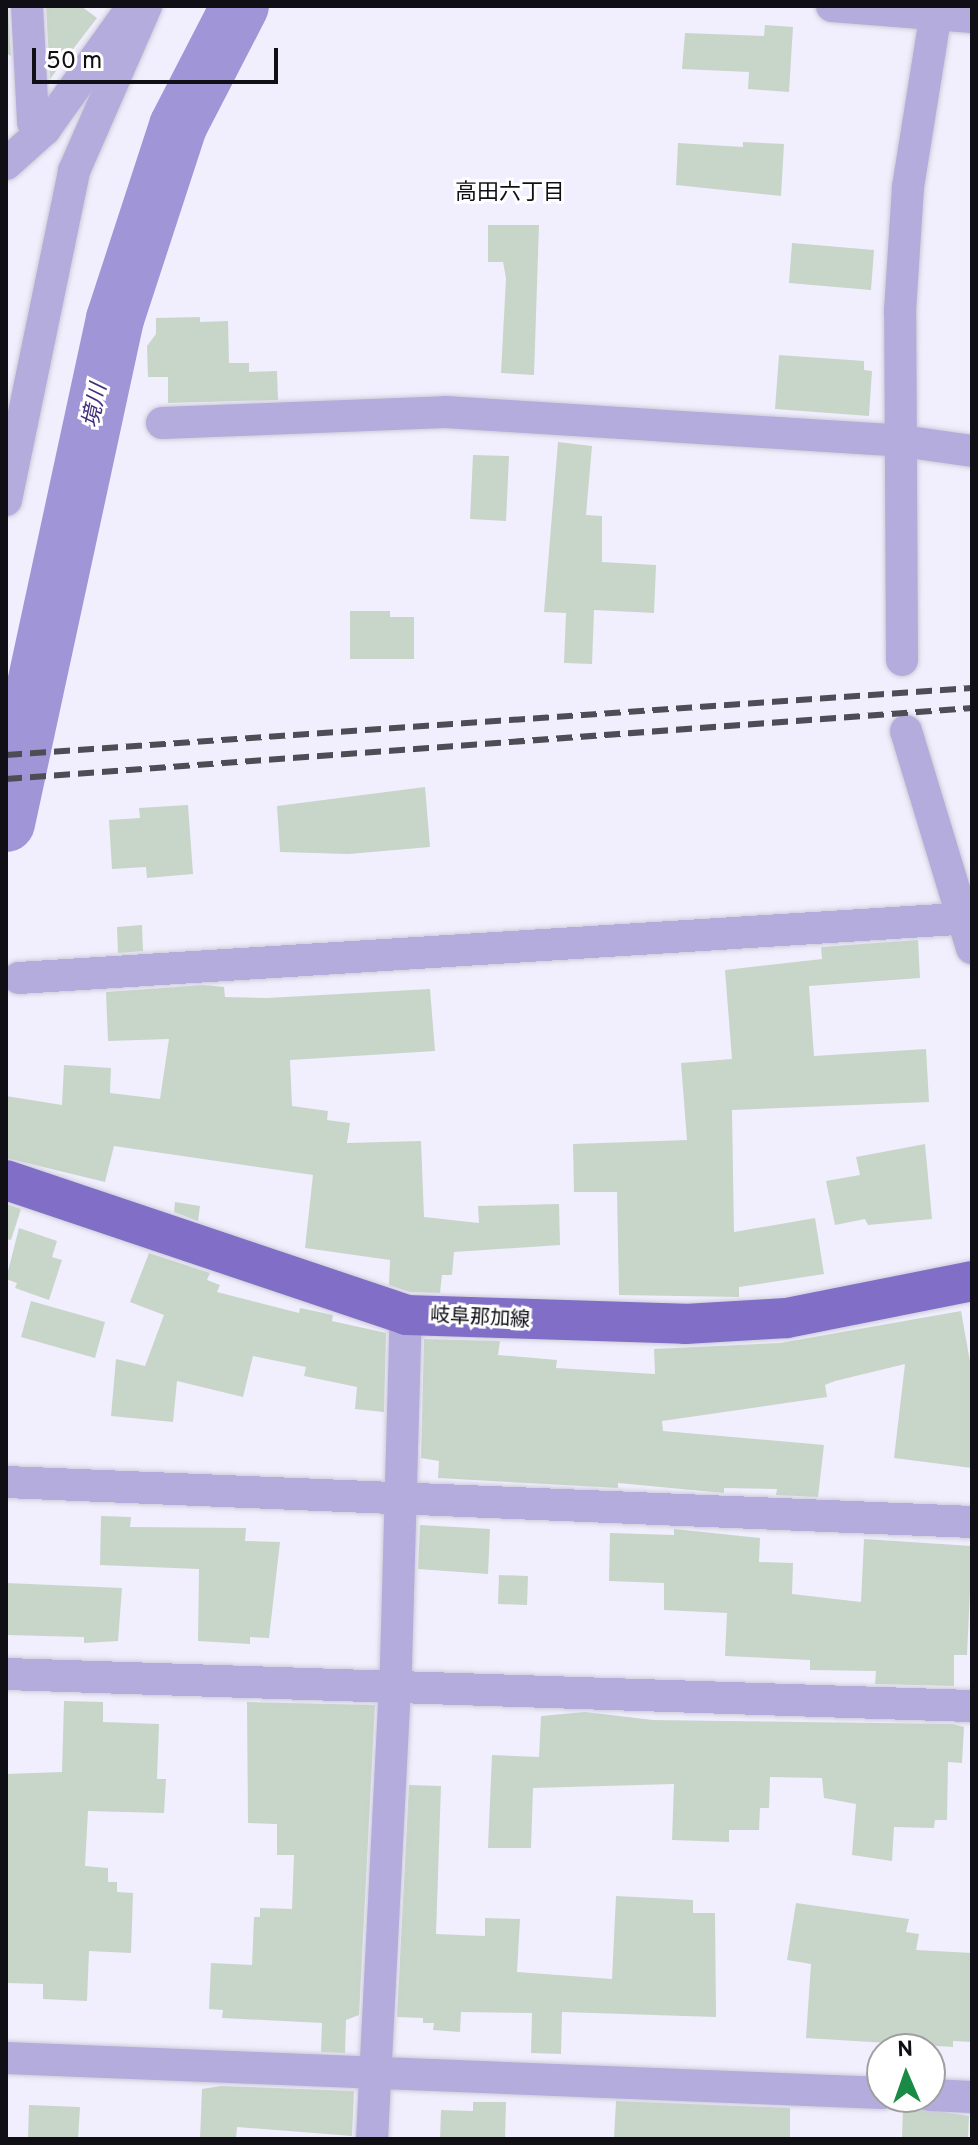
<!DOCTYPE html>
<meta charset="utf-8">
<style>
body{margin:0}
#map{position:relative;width:978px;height:2145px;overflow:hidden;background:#f1effd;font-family:Overpass,"Noto Sans JP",sans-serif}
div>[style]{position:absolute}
.river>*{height:58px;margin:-29px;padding:0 29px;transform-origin:29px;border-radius:29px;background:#a095d7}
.building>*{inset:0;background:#c7d6c9}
.roads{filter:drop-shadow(0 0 2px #cdcbd8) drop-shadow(0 0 2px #cdcbd8)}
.minor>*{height:32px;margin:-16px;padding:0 16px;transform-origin:16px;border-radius:16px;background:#b3acdd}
.major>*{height:40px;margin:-20px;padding:0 20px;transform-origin:20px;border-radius:20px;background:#816ec7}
.rail>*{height:6px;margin-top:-3px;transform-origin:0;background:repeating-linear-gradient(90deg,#4e4d55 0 16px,transparent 0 24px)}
span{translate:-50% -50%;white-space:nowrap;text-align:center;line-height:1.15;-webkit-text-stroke:6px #fff;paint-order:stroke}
.street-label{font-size:20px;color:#100f15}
.neighbourhood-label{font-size:22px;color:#100f15}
.water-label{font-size:22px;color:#432e7c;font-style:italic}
.frame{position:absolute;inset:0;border:8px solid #100f15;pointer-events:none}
.north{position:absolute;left:866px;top:2033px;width:80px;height:80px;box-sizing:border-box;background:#fff;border:2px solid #9f9fa1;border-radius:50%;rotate:358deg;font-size:22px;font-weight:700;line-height:32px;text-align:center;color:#100f15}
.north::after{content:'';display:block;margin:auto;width:28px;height:36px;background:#198b44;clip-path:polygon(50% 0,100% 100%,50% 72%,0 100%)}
.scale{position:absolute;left:32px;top:48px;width:246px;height:36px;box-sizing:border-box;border:4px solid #100f15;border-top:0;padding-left:10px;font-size:24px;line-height:28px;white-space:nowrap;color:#100f15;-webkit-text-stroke:6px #fff;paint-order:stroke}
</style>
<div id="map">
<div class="river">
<i style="left:6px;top:823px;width:516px;rotate:-77.8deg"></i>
<i style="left:115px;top:319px;width:203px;rotate:-71.9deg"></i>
<i style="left:178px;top:126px;width:135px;rotate:-62.7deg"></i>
</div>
<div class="building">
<i style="clip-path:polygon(46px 6px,81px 6px,97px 18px,50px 79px)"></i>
<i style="clip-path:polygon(6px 7px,8px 7px,11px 56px,6px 53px)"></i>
<i style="clip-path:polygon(765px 25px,793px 27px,789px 92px,748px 89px,749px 72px,682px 69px,685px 33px,764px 36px)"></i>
<i style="clip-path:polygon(743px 142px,784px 144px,781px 196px,676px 185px,678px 143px,743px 147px)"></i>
<i style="clip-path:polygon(488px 225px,539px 225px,534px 375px,501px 373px,506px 278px,503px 262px,488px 262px)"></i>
<i style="clip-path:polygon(792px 243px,874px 250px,871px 290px,789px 283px)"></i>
<i style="clip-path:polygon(200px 317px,200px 322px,228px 321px,229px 363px,249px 363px,249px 372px,277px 371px,278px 400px,168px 403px,168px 377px,148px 377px,147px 346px,156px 334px,156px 318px)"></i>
<i style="clip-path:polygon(779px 355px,864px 361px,864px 370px,872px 371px,869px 416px,775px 409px)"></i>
<i style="clip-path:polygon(558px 442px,592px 446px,586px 515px,602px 516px,602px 562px,656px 565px,654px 613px,594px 610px,592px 664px,564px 663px,566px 613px,544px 612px)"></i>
<i style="clip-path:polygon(473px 455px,509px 456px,506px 521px,470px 519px)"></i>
<i style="clip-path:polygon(350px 611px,390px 611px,390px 617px,414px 617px,414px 659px,350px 659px)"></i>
<i style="clip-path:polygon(425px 787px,430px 847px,348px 854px,280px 852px,277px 806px)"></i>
<i style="clip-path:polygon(188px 805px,193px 874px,147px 878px,146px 867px,112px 869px,109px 820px,140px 818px,139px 808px)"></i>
<i style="clip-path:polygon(142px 925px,143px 951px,118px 953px,117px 927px)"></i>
<i style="clip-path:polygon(918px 940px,920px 978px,809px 986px,814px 1056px,926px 1049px,929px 1102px,732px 1110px,734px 1232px,815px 1218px,824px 1274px,739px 1287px,739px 1297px,619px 1295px,617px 1192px,574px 1192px,573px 1144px,687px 1140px,681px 1063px,732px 1059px,725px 970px,822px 959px,821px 947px)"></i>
<i style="clip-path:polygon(204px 985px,224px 987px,225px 997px,267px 998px,430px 989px,435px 1051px,290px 1060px,292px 1106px,328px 1111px,327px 1120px,350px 1123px,347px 1143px,421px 1141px,424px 1217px,479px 1223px,478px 1206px,559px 1204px,560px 1245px,454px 1252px,452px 1275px,442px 1275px,440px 1293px,410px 1292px,389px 1285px,390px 1260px,305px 1248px,313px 1175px,114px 1146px,105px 1182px,6px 1158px,6px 1096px,62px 1105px,64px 1065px,111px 1068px,110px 1093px,160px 1099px,169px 1039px,108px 1041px,106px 992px)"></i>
<i style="clip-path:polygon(925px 1144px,932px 1219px,868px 1225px,865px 1219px,835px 1225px,826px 1181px,860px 1175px,856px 1157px)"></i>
<i style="clip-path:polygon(175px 1202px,200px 1206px,198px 1221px,174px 1212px)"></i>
<i style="clip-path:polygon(6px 1204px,21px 1209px,11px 1240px,6px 1239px)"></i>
<i style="clip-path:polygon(19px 1228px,57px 1241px,52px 1257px,62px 1260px,49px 1300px,15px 1288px,17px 1283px,6px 1279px)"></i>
<i style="clip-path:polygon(149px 1253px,210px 1273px,207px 1280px,220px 1285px,217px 1292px,299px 1313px,300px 1308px,333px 1315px,332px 1321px,386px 1333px,384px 1412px,355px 1409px,357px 1387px,304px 1376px,306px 1367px,253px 1356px,243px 1397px,177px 1381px,173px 1422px,111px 1416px,116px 1359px,145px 1366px,164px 1315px,130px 1302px)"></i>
<i style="clip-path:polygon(31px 1301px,105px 1322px,95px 1358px,21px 1337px)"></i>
<i style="clip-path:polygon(961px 1311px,972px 1373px,972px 1468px,894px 1458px,905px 1364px,835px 1381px,825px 1385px,827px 1397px,662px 1421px,663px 1431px,824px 1445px,818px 1497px,776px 1495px,777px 1489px,724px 1488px,724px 1493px,618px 1483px,618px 1488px,438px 1478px,439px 1461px,421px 1458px,424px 1339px,500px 1341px,498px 1355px,557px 1360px,556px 1368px,655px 1374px,654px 1349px,780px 1343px)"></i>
<i style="clip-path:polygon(101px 1516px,131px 1517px,130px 1527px,246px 1528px,245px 1541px,280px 1542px,269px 1638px,250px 1637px,250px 1644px,198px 1641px,199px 1569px,100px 1565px)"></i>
<i style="clip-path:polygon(420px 1525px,490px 1529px,488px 1574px,418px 1569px)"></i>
<i style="clip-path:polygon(674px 1529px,760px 1538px,759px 1562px,793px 1563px,792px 1594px,861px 1602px,864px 1539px,972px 1546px,967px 1655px,954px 1655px,954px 1686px,875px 1684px,876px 1671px,810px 1670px,810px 1660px,725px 1656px,727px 1613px,664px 1610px,664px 1583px,609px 1581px,610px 1533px,674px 1535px)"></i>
<i style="clip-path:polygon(499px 1575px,528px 1576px,527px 1605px,498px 1604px)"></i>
<i style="clip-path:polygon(6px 1583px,122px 1588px,118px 1641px,84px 1643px,84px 1637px,6px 1635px)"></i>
<i style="clip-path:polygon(64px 1701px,103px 1702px,103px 1722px,159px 1724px,157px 1779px,166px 1779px,164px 1813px,88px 1811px,85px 1866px,108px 1868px,108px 1882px,117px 1882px,117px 1892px,133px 1893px,131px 1953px,89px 1951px,87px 2001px,43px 1999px,43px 1984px,6px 1983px,6px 1774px,62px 1772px)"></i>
<i style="clip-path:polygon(247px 1702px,375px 1705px,359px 2015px,346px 2020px,345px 2053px,321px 2052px,322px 2023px,222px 2018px,223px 2010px,209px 2009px,211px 1963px,252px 1965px,254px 1917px,260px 1917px,260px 1908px,292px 1909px,294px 1855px,277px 1855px,277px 1824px,248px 1823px)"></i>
<i style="clip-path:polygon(585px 1712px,653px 1720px,953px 1724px,964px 1727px,962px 1763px,948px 1762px,947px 1820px,935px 1820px,934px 1828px,894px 1827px,892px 1861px,852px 1855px,856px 1804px,824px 1798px,822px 1778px,770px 1777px,769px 1808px,760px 1808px,759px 1830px,729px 1830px,729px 1842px,672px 1840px,674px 1784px,533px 1788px,531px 1848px,488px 1848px,492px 1755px,539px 1757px,541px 1716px)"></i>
<i style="clip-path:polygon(409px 1785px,441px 1786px,436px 1934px,485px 1936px,485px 1918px,520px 1919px,517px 1972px,612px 1979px,616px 1896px,693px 1900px,693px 1913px,715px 1913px,716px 2017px,562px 2012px,561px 2054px,531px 2053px,532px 2013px,461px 2012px,460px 2032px,433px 2030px,434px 2023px,423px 2023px,423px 2018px,397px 2017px)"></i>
<i style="clip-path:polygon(796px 1903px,909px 1919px,906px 1932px,919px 1934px,916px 1950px,972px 1953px,972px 2042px,953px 2041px,953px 2047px,806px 2038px,811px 1964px,787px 1960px)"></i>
<i style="clip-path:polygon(221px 2086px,354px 2091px,352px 2136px,237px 2127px,236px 2139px,200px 2139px,202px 2089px)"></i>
<i style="clip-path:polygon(616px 2101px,790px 2108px,790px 2139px,614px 2139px)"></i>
<i style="clip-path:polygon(473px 2102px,506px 2102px,505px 2139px,440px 2139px,441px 2110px,473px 2111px)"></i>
<i style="clip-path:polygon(29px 2105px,80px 2107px,78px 2139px,28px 2139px)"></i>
<i style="clip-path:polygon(903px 2106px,969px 2116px,968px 2139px,902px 2139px)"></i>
</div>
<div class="roads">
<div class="minor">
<i style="left:27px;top:6px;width:116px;rotate:87deg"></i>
<i style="left:33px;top:122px;width:14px;rotate:30deg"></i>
<i style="left:832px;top:6px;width:140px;rotate:4.5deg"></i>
<i style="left:6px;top:164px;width:52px;rotate:-41.9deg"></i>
<i style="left:45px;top:129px;width:143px;rotate:-54.4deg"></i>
<i style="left:162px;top:423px;width:283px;rotate:-2.2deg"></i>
<i style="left:445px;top:412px;width:458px;rotate:3.6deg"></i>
<i style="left:902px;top:441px;width:71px;rotate:8.1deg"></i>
<i style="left:6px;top:500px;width:336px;rotate:-78.3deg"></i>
<i style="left:74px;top:171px;width:180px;rotate:-66.4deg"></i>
<i style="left:902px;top:660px;width:349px;rotate:-90.3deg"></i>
<i style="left:900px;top:311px;width:124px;rotate:-86.3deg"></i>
<i style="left:908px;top:187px;width:177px;rotate:-80.9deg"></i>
<i style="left:906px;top:731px;width:227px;rotate:73.1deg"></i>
<i style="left:19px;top:978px;width:955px;rotate:-3.6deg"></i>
<i style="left:6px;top:1482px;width:967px;rotate:2.37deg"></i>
<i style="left:6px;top:1674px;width:967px;rotate:1.9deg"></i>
<i style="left:6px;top:2058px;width:877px;rotate:2.29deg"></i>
<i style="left:930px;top:2095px;width:42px;rotate:2.7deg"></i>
<i style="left:372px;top:2139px;width:476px;rotate:-87.1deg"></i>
<i style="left:396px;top:1664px;width:349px;rotate:-88.4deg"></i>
</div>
<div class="major">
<i style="left:6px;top:1180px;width:422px;rotate:18.6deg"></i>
<i style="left:406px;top:1315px;width:279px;rotate:1.8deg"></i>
<i style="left:685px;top:1324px;width:102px;rotate:-3.4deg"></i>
<i style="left:787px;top:1318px;width:189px;rotate:-11.3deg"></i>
</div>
</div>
<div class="rail">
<i style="left:6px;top:755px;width:968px;rotate:-3.97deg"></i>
<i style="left:6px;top:779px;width:969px;rotate:-4.2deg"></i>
</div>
<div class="street-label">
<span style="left:480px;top:1319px;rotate:3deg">岐阜那加線</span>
</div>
<div class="neighbourhood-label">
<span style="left:510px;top:194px">高田六丁目</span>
</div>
<div class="water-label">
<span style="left:96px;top:406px;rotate:-78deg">境川</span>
</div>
<div class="frame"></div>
<div class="north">N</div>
<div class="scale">50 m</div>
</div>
